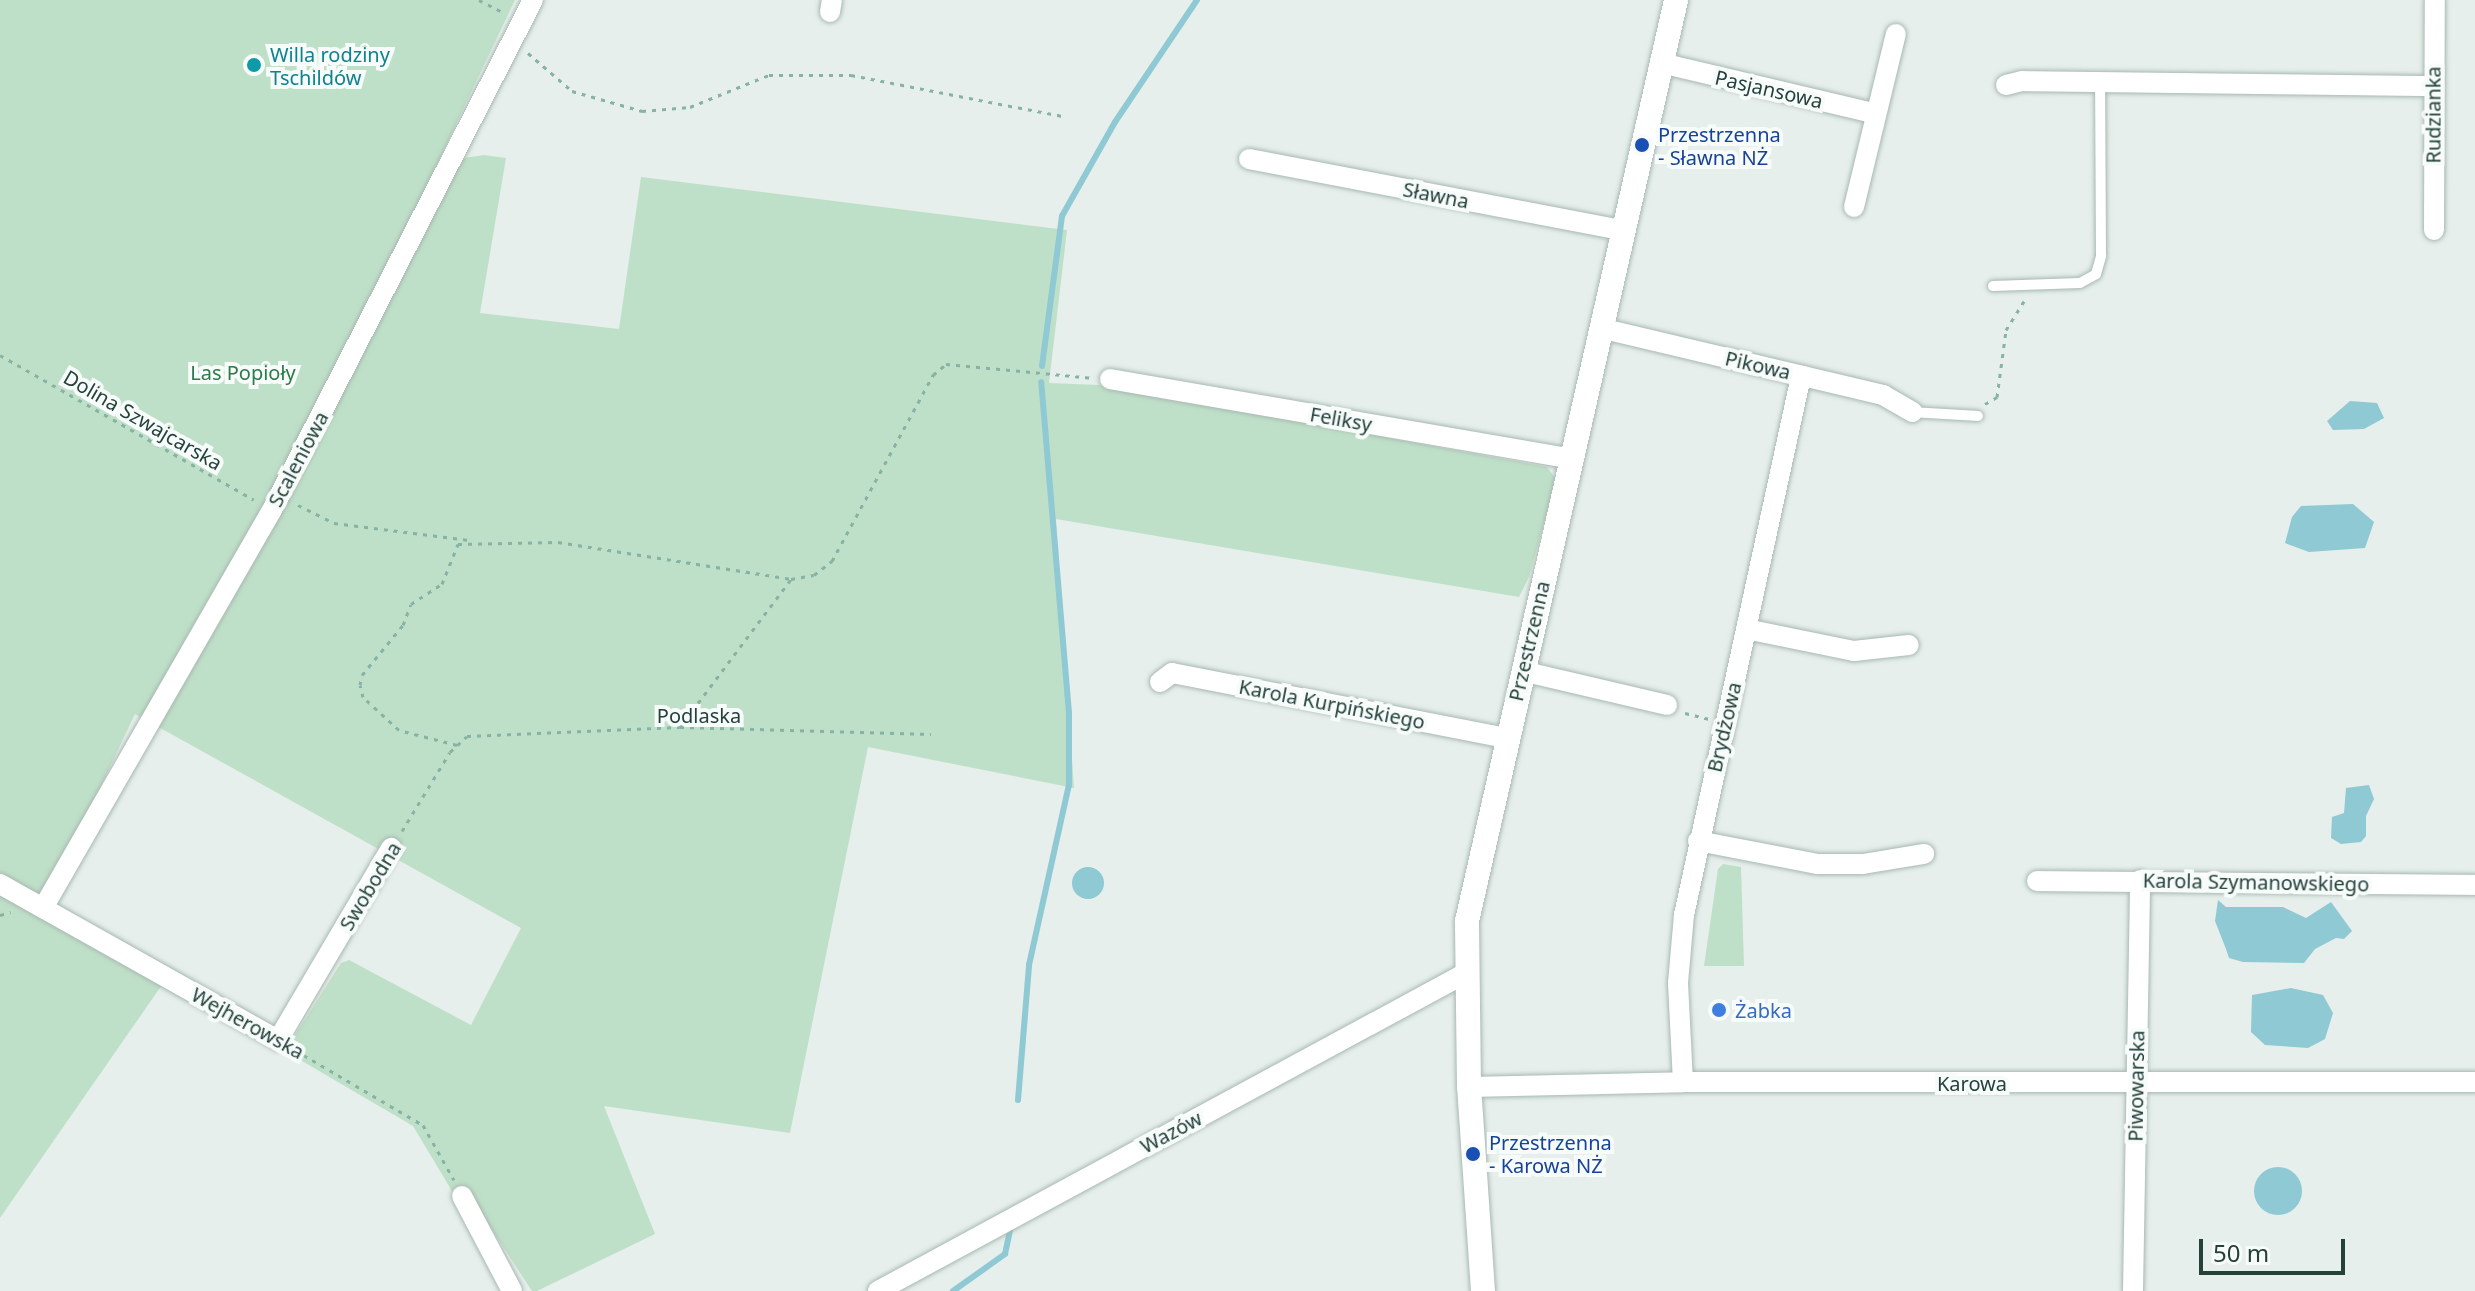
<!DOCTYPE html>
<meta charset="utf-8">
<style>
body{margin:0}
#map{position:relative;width:2475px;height:1291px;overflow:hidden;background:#e6efeb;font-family:"Noto Sans",sans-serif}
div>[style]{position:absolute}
.green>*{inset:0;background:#bfe0c8}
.water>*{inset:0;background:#8ec9d4}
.round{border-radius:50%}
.stream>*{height:6px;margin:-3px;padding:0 3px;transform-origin:3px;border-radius:3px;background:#8ec9d4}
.path>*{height:3px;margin-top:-1.5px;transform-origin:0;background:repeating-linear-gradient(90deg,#86b3a5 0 4px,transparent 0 10px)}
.roads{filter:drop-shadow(0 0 2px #a8b8b2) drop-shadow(0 0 2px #a8b8b2)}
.lane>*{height:10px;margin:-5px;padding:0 5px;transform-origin:5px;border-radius:5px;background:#fff}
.street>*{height:20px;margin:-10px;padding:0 10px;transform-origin:10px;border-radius:10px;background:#fff}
.secondary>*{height:24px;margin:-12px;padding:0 12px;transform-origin:12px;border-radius:12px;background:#fff}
.dots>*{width:22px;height:22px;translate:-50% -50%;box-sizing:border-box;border:4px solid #f7fbf9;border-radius:50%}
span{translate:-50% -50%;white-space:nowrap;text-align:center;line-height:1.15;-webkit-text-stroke:8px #f7fbf9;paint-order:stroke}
.culture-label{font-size:20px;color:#0d838f}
.left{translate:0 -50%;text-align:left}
.street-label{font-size:20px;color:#24423a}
.transit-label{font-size:20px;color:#164399}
.park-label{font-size:20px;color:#2d7a4b}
.shop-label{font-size:20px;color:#366cbe}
.scale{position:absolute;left:2199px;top:1239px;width:146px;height:36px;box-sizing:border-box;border:4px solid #24423a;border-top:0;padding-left:10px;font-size:24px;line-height:28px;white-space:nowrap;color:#24423a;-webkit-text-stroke:6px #f7fbf9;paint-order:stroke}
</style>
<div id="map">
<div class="green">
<i style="clip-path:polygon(0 0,515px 0,438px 162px,484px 155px,506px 158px,480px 313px,619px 329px,641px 177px,1067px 230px,1049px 383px,1099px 385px,1547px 467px,1556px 479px,1529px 577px,1519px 597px,1056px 519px,1074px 788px,868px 747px,790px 1133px,604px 1106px,655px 1234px,537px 1291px,532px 1291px,468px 1193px,455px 1196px,413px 1126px,285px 1051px,341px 963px,349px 960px,471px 1025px,521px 928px,135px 714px,39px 917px,164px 982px,0 1218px)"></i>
<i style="clip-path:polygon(1723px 864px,1741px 867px,1744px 966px,1704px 966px,1718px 869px)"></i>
</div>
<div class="water">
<i style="clip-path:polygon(2350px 401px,2377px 403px,2384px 418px,2364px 429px,2333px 430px,2327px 421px)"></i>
<i style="clip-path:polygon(2353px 504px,2374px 522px,2365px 548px,2309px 552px,2285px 543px,2292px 517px,2301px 506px)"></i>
<i style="clip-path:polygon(2369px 785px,2374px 799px,2366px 816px,2366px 836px,2361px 842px,2341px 844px,2331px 838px,2332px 817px,2344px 813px,2346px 788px)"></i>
<i class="round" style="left:1072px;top:867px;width:32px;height:32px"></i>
<i style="clip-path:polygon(2218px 900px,2226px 907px,2283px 907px,2306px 918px,2331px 902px,2352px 931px,2344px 939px,2336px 938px,2315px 949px,2304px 963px,2243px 962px,2229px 958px,2226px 949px,2215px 921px)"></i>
<i style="clip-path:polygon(2291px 988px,2323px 995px,2333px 1013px,2325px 1039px,2308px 1048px,2265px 1045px,2251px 1032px,2252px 995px)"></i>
<i class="round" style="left:2254px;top:1167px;width:48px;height:48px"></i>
</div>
<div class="stream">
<i style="left:1042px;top:366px;width:151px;rotate:-82.4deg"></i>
<i style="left:1062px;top:216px;width:108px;rotate:-60.6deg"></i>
<i style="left:1115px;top:122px;width:147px;rotate:-56.1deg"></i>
<i style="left:1018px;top:1100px;width:135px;rotate:-85.3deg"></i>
<i style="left:1029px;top:965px;width:184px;rotate:-77.5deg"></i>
<i style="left:1069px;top:785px;width:72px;rotate:-90deg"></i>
<i style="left:1069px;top:713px;width:332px;rotate:-94.8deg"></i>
<i style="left:953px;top:1291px;width:64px;rotate:-35.4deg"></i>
<i style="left:1005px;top:1254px;width:29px;rotate:-78deg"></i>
</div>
<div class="path">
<i style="left:479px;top:0;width:28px;rotate:27deg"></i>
<i style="left:528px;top:53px;width:58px;rotate:40.8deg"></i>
<i style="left:572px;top:91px;width:73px;rotate:15.9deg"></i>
<i style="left:642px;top:111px;width:48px;rotate:-4.8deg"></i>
<i style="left:690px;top:107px;width:85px;rotate:-22.1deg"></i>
<i style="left:769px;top:75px;width:82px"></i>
<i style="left:851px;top:75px;width:214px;rotate:11deg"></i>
<i style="left:0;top:355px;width:292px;rotate:29.7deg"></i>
<i style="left:1985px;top:404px;width:14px;rotate:-30deg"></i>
<i style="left:1997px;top:397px;width:68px;rotate:-82.3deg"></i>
<i style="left:2006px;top:330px;width:34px;rotate:-58deg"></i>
<i style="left:298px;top:505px;width:40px;rotate:26.6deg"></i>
<i style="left:334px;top:523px;width:136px;rotate:7.2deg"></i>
<i style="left:1685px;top:713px;width:25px;rotate:14deg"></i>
<i style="left:680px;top:727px;width:185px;rotate:-53.1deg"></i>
<i style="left:791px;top:579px;width:23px;rotate:-10deg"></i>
<i style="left:814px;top:575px;width:23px;rotate:-38deg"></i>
<i style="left:832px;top:561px;width:212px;rotate:-61.5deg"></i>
<i style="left:933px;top:375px;width:17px;rotate:-40deg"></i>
<i style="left:946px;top:364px;width:148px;rotate:5.4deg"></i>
<i style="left:457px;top:745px;width:60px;rotate:-165.5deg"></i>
<i style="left:399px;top:730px;width:49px;rotate:-137.5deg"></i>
<i style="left:363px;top:697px;width:12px;rotate:-104deg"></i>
<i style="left:360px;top:685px;width:10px;rotate:-79deg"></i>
<i style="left:362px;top:675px;width:65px;rotate:-50.6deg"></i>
<i style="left:403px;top:625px;width:22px;rotate:-69deg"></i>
<i style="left:411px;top:604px;width:37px;rotate:-33deg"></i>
<i style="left:442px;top:584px;width:43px;rotate:-68.2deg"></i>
<i style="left:458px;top:544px;width:100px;rotate:-1.1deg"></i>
<i style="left:558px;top:542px;width:236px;rotate:9deg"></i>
<i style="left:402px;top:831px;width:92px;rotate:-58.7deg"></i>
<i style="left:450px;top:752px;width:23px;rotate:-43deg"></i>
<i style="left:467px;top:736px;width:213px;rotate:-2.4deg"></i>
<i style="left:680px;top:727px;width:251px;rotate:1.6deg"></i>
<i style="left:0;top:915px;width:11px;rotate:-15deg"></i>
<i style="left:295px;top:1050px;width:148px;rotate:30.4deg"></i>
<i style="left:423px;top:1125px;width:63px;rotate:60.6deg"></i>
</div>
<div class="roads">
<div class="lane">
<i style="left:1993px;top:286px;width:87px;rotate:-2deg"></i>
<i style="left:2080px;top:283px;width:18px;rotate:-29deg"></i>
<i style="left:2096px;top:274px;width:19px;rotate:-74deg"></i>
<i style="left:2101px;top:256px;width:175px;rotate:-90.3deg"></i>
<i style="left:1912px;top:412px;width:66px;rotate:3.5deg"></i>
</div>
<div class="street">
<i style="left:830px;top:12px;width:12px;rotate:-81deg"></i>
<i style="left:1661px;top:63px;width:221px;rotate:13.3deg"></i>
<i style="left:2006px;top:85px;width:16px;rotate:-14deg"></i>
<i style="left:2022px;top:81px;width:411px;rotate:0.7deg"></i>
<i style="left:1249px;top:159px;width:380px;rotate:10.8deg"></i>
<i style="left:1854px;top:207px;width:178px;rotate:-76.4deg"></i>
<i style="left:2434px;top:230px;width:230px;rotate:-89.8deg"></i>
<i style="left:1600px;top:328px;width:291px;rotate:13.3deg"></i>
<i style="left:1883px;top:395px;width:34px;rotate:30deg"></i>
<i style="left:1110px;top:379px;width:468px;rotate:9.8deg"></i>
<i style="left:1746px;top:629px;width:110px;rotate:11.5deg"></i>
<i style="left:1854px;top:651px;width:55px;rotate:-6.2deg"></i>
<i style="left:1522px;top:671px;width:149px;rotate:13.2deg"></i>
<i style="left:1160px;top:682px;width:15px;rotate:-37deg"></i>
<i style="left:1172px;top:673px;width:341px;rotate:11deg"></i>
<i style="left:1698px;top:841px;width:121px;rotate:10.9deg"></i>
<i style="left:1817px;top:864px;width:46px"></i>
<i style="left:1863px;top:864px;width:62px;rotate:-9.3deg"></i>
<i style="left:2037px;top:881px;width:438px;rotate:0.5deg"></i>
<i style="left:0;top:884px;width:319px;rotate:29.3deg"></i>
<i style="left:278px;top:1040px;width:223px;rotate:-59.5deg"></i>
<i style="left:43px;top:908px;width:459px;rotate:-60.1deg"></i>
<i style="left:272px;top:510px;width:573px;rotate:-62.9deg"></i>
<i style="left:1683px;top:1082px;width:99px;rotate:-92.9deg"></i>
<i style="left:1678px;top:983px;width:68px;rotate:-85deg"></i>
<i style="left:1684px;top:915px;width:552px;rotate:-77.75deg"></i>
<i style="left:1469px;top:1087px;width:214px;rotate:-1.3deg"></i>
<i style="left:1683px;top:1082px;width:792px"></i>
<i style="left:462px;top:1196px;width:107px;rotate:62.2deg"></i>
<i style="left:878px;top:1291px;width:666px;rotate:-28.41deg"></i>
<i style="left:2133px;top:1291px;width:411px;rotate:-89deg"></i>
</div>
<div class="secondary">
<i style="left:1483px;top:1291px;width:204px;rotate:-93.9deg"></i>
<i style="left:1469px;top:1087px;width:166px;rotate:-90.7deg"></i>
<i style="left:1467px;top:921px;width:944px;rotate:-77.21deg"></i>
</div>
</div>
<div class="dots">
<i style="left:254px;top:65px;background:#0f9aa8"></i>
<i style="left:1642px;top:145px;background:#1a4fb4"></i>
<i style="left:1719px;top:1010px;background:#3f7fe0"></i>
<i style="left:1473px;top:1154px;background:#1a4fb4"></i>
</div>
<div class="culture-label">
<span class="left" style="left:270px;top:66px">Willa rodziny<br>Tschildów</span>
</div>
<div class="street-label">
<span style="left:1769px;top:89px;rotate:13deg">Pasjansowa</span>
<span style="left:2433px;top:115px;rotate:-90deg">Rudzianka</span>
<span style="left:1436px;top:195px;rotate:11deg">Sławna</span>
<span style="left:1758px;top:365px;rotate:13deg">Pikowa</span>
<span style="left:1341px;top:419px;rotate:10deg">Feliksy</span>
<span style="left:143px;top:420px;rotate:30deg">Dolina Szwajcarska</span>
<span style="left:298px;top:459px;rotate:-62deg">Scaleniowa</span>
<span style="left:1529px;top:641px;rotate:-77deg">Przestrzenna</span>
<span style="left:1332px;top:704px;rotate:11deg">Karola Kurpińskiego</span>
<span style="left:699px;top:715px">Podlaska</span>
<span style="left:1724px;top:727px;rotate:-77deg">Brydżowa</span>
<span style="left:2256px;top:882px;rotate:1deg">Karola Szymanowskiego</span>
<span style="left:370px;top:886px;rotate:-59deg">Swobodna</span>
<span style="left:248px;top:1023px;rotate:29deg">Wejherowska</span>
<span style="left:1972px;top:1083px">Karowa</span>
<span style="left:2136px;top:1086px;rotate:-89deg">Piwowarska</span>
<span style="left:1171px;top:1132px;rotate:-28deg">Wazów</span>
</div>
<div class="transit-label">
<span class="left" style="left:1658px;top:146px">Przestrzenna<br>- Sławna NŻ</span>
<span class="left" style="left:1489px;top:1154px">Przestrzenna<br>- Karowa NŻ</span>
</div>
<div class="park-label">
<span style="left:243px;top:372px">Las Popioły</span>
</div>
<div class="shop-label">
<span class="left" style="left:1735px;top:1010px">Żabka</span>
</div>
<div class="scale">50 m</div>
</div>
